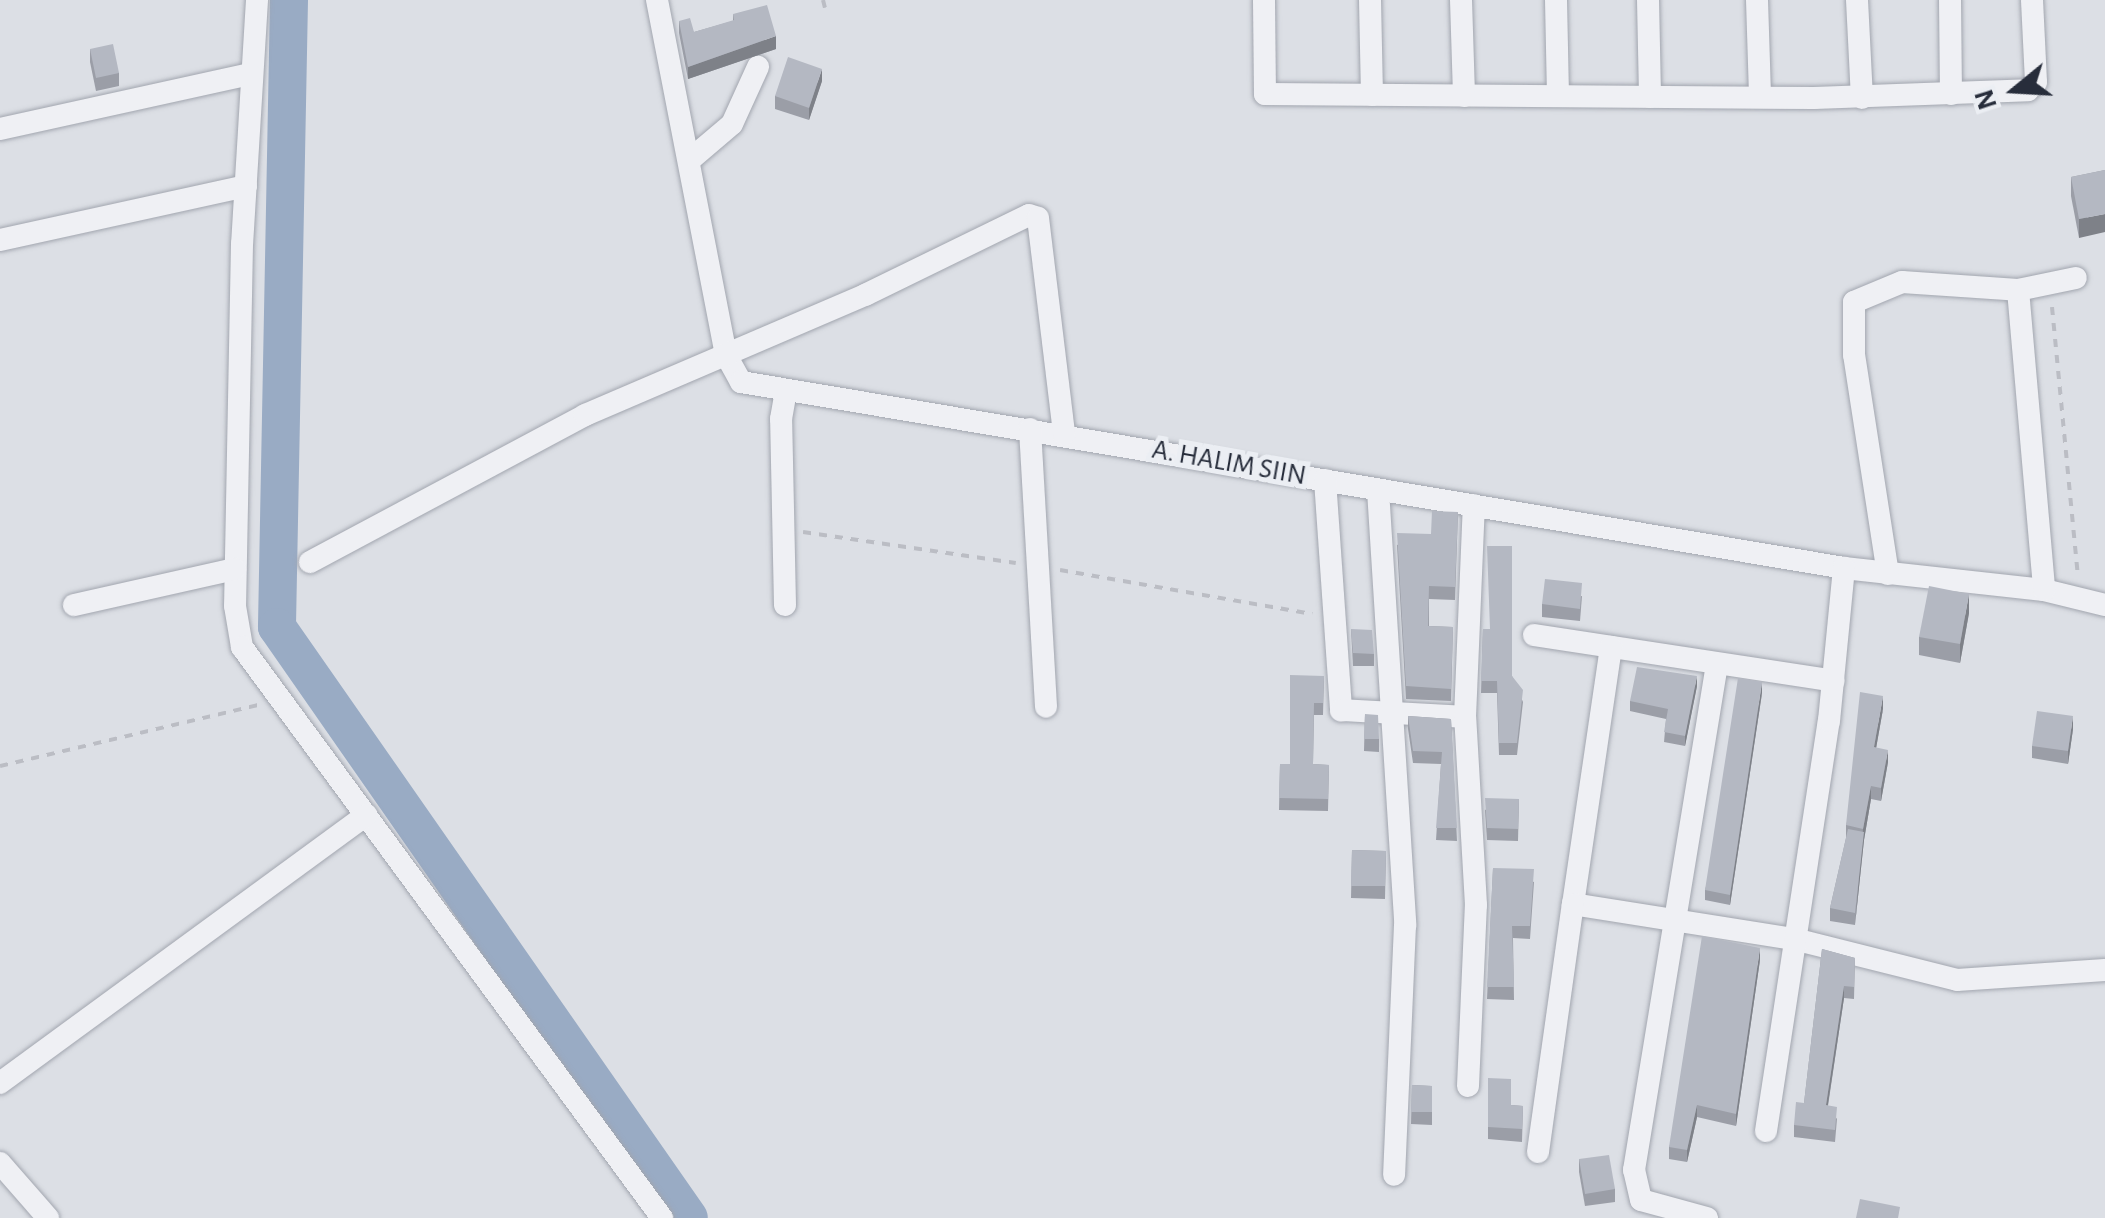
<!DOCTYPE html>
<style>
body{margin:0}
#map{position:relative;width:2105px;height:1218px;overflow:hidden;background:#dcdfe5;font-family:"Alegreya Sans",sans-serif}
div>[style]{position:absolute}
.river>*{height:38px;margin:-19px;padding:0 19px;transform-origin:19px;border-radius:19px;background:#99abc4}
.path>*{height:4px;margin-top:-2px;transform-origin:0;background:repeating-linear-gradient(90deg,#bbbdc4 0 8px,transparent 0 16px)}
.roads{filter:drop-shadow(0 0 2px #a2a6af) drop-shadow(0 0 2px #a2a6af)}
.minor>*{height:22px;margin:-11px;padding:0 11px;transform-origin:11px;border-radius:11px;background:#eff0f4}
.wall>*{inset:0;background:#9b9ea7}
.shaded-wall>*{inset:0;background:#7e8188}
.building>*{inset:0;background:#b4b8c2}
span{translate:-50% -50%;white-space:nowrap;text-align:center;line-height:1.15;-webkit-text-stroke:10px #ebeef3;paint-order:stroke}
.street-label{font-size:28px;color:#272d3b}
.north{position:absolute;left:1965px;top:40px;width:100px;height:100px;-webkit-text-stroke:8px #ebeef3;paint-order:stroke;rotate:252deg;font-size:28px;font-weight:700;line-height:40px;text-align:center;color:#272d3b}
.north::after{content:'';display:block;margin:auto;width:35px;height:45px;background:#272d3b;clip-path:polygon(50% 0,100% 100%,50% 72%,0 100%)}
</style>
<div id="map">
<div class="river">
<i style="left:289px;top:0;width:627px;rotate:91.1deg"></i>
<i style="left:277px;top:627px;width:720px;rotate:55.12deg"></i>
</div>
<div class="path">
<i style="left:823px;top:0;width:8px;rotate:76deg"></i>
<i style="left:2052px;top:307px;width:270px;rotate:84.5deg"></i>
<i style="left:803px;top:532px;width:215px;rotate:8.3deg"></i>
<i style="left:1060px;top:570px;width:256px;rotate:9.9deg"></i>
<i style="left:0;top:766px;width:265px;rotate:-13.3deg"></i>
</div>
<div class="roads">
<div class="minor">
<i style="left:257px;top:0;width:244px;rotate:93.5deg"></i>
<i style="left:242px;top:244px;width:362px;rotate:91.1deg"></i>
<i style="left:235px;top:606px;width:42px;rotate:80.3deg"></i>
<i style="left:242px;top:647px;width:709px;rotate:53.66deg"></i>
<i style="left:657px;top:0;width:362px;rotate:79deg"></i>
<i style="left:726px;top:355px;width:31px;rotate:61deg"></i>
<i style="left:741px;top:382px;width:1119px;rotate:9.57deg"></i>
<i style="left:1844px;top:568px;width:201px;rotate:6.3deg"></i>
<i style="left:2044px;top:590px;width:63px;rotate:13.8deg"></i>
<i style="left:1264px;top:0;width:94px;rotate:89.4deg"></i>
<i style="left:1265px;top:94px;width:549px;rotate:0.42deg"></i>
<i style="left:1814px;top:98px;width:214px;rotate:-2.1deg"></i>
<i style="left:2028px;top:90px;width:11px;rotate:-45deg"></i>
<i style="left:2036px;top:82px;width:82px;rotate:-92.8deg"></i>
<i style="left:1370px;top:0;width:95px;rotate:88.8deg"></i>
<i style="left:1461px;top:0;width:96px;rotate:88.2deg"></i>
<i style="left:1556px;top:0;width:96px;rotate:88.8deg"></i>
<i style="left:1648px;top:0;width:97px;rotate:88.8deg"></i>
<i style="left:1757px;top:0;width:97px;rotate:88.2deg"></i>
<i style="left:1857px;top:0;width:98px;rotate:87.1deg"></i>
<i style="left:1950px;top:0;width:94px;rotate:89.4deg"></i>
<i style="left:0;top:129px;width:256px;rotate:-12.4deg"></i>
<i style="left:692px;top:158px;width:52px;rotate:-40.4deg"></i>
<i style="left:732px;top:124px;width:63px;rotate:-65.5deg"></i>
<i style="left:0;top:240px;width:252px;rotate:-12.4deg"></i>
<i style="left:2018px;top:290px;width:301px;rotate:85deg"></i>
<i style="left:1030px;top:429px;width:278px;rotate:86.7deg"></i>
<i style="left:1325px;top:480px;width:231px;rotate:86deg"></i>
<i style="left:1341px;top:710px;width:124px;rotate:3.2deg"></i>
<i style="left:1378px;top:490px;width:436px;rotate:86.4deg"></i>
<i style="left:1405px;top:925px;width:250px;rotate:92.5deg"></i>
<i style="left:310px;top:562px;width:312px;rotate:-28.1deg"></i>
<i style="left:585px;top:415px;width:305px;rotate:-23.2deg"></i>
<i style="left:865px;top:295px;width:182px;rotate:-26deg"></i>
<i style="left:1029px;top:215px;width:9px;rotate:18deg"></i>
<i style="left:1038px;top:218px;width:218px;rotate:83.1deg"></i>
<i style="left:1888px;top:574px;width:222px;rotate:-98.8deg"></i>
<i style="left:1854px;top:355px;width:53px;rotate:-90deg"></i>
<i style="left:1854px;top:302px;width:52px;rotate:-22.6deg"></i>
<i style="left:1902px;top:282px;width:116px;rotate:3.9deg"></i>
<i style="left:2018px;top:290px;width:59px;rotate:-11.7deg"></i>
<i style="left:74px;top:605px;width:165px;rotate:-12.6deg"></i>
<i style="left:785px;top:605px;width:186px;rotate:-91.2deg"></i>
<i style="left:781px;top:419px;width:28px;rotate:-80deg"></i>
<i style="left:1534px;top:635px;width:303px;rotate:8.7deg"></i>
<i style="left:1611px;top:647px;width:260px;rotate:98.4deg"></i>
<i style="left:1573px;top:904px;width:224px;rotate:9deg"></i>
<i style="left:1794px;top:939px;width:168px;rotate:14.1deg"></i>
<i style="left:1957px;top:980px;width:148px;rotate:-3.9deg"></i>
<i style="left:0;top:1083px;width:454px;rotate:-36.2deg"></i>
<i style="left:1468px;top:1086px;width:181px;rotate:-87.5deg"></i>
<i style="left:1476px;top:905px;width:188px;rotate:-93.3deg"></i>
<i style="left:1465px;top:717px;width:212px;rotate:-87.6deg"></i>
<i style="left:1766px;top:1131px;width:415px;rotate:-81.3deg"></i>
<i style="left:1829px;top:721px;width:154px;rotate:-84.4deg"></i>
<i style="left:1538px;top:1152px;width:250px;rotate:-82deg"></i>
<i style="left:0;top:1163px;width:73px;rotate:48.9deg"></i>
<i style="left:1707px;top:1218px;width:68px;rotate:-164.7deg"></i>
<i style="left:1641px;top:1200px;width:31px;rotate:-103deg"></i>
<i style="left:1634px;top:1170px;width:513px;rotate:-80.68deg"></i>
</div>
</div>
<div class="wall">
<i style="clip-path:polygon(733px 14px,776px 49px,688px 79px,679px 33px,679px 21px,694px 32px,733px 21px)"></i>
<i style="clip-path:polygon(90px 49px,119px 73px,119px 86px,96px 91px,90px 62px)"></i>
<i style="clip-path:polygon(822px 81px,809px 120px,775px 109px,775px 96px)"></i>
<i style="clip-path:polygon(2105px 170px,2079px 238px,2071px 196px,2071px 177px)"></i>
<i style="clip-path:polygon(1458px 512px,1455px 600px,1429px 599px,1429px 626px,1453px 627px,1451px 701px,1406px 699px,1397px 545px,1431px 534px)"></i>
<i style="clip-path:polygon(1582px 596px,1580px 621px,1542px 617px,1542px 604px)"></i>
<i style="clip-path:polygon(1969px 613px,1960px 663px,1919px 655px,1919px 637px)"></i>
<i style="clip-path:polygon(1351px 629px,1374px 654px,1374px 666px,1353px 666px)"></i>
<i style="clip-path:polygon(1483px 629px,1512px 676px,1523px 702px,1517px 755px,1499px 755px,1497px 693px,1481px 693px)"></i>
<i style="clip-path:polygon(1324px 676px,1323px 715px,1314px 715px,1313px 764px,1329px 765px,1328px 811px,1279px 810px,1280px 764px,1290px 764px)"></i>
<i style="clip-path:polygon(1697px 686px,1685px 746px,1664px 742px,1666px 719px,1630px 711px,1630px 701px)"></i>
<i style="clip-path:polygon(1762px 693px,1730px 905px,1705px 900px,1705px 890px)"></i>
<i style="clip-path:polygon(1883px 709px,1876px 748px,1888px 762px,1881px 801px,1871px 799px,1864px 840px,1855px 925px,1830px 921px,1830px 908px,1846px 838px,1846px 825px)"></i>
<i style="clip-path:polygon(1365px 714px,1379px 739px,1379px 752px,1364px 751px)"></i>
<i style="clip-path:polygon(1408px 716px,1451px 719px,1457px 841px,1436px 840px,1441px 764px,1413px 763px,1408px 729px)"></i>
<i style="clip-path:polygon(2073px 729px,2068px 764px,2032px 758px,2032px 746px)"></i>
<i style="clip-path:polygon(1519px 799px,1518px 841px,1487px 840px,1485px 810px)"></i>
<i style="clip-path:polygon(1352px 850px,1386px 851px,1385px 899px,1351px 898px)"></i>
<i style="clip-path:polygon(1493px 868px,1534px 882px,1530px 939px,1513px 938px,1514px 1000px,1487px 999px)"></i>
<i style="clip-path:polygon(1822px 949px,1855px 958px,1854px 999px,1844px 998px,1828px 1106px,1837px 1119px,1835px 1142px,1794px 1137px,1794px 1125px,1804px 1103px)"></i>
<i style="clip-path:polygon(1760px 960px,1736px 1126px,1697px 1117px,1687px 1162px,1669px 1159px,1669px 1147px)"></i>
<i style="clip-path:polygon(1488px 1078px,1511px 1105px,1523px 1106px,1522px 1142px,1488px 1139px)"></i>
<i style="clip-path:polygon(1412px 1085px,1432px 1086px,1432px 1125px,1411px 1124px)"></i>
<i style="clip-path:polygon(1579px 1159px,1615px 1189px,1615px 1202px,1585px 1206px,1579px 1172px)"></i>
</div>
<div class="shaded-wall">
<i style="clip-path:polygon(776px 36px,776px 49px,688px 79px,688px 67px)"></i>
<i style="clip-path:polygon(822px 69px,822px 81px,809px 120px,809px 108px)"></i>
<i style="clip-path:polygon(2105px 214px,2105px 232px,2079px 238px,2079px 219px)"></i>
<i style="clip-path:polygon(1969px 594px,1969px 613px,1960px 663px,1960px 644px)"></i>
<i style="clip-path:polygon(1697px 676px,1697px 686px,1685px 746px,1685px 736px)"></i>
<i style="clip-path:polygon(1762px 682px,1762px 693px,1730px 905px,1730px 895px)"></i>
<i style="clip-path:polygon(1883px 696px,1883px 709px,1874px 760px,1874px 747px)"></i>
<i style="clip-path:polygon(2073px 716px,2073px 729px,2068px 764px,2068px 751px)"></i>
<i style="clip-path:polygon(1888px 750px,1888px 762px,1881px 801px,1881px 788px)"></i>
<i style="clip-path:polygon(1871px 786px,1871px 799px,1864px 840px,1855px 925px,1863px 829px)"></i>
<i style="clip-path:polygon(1760px 948px,1760px 960px,1736px 1126px,1736px 1114px)"></i>
<i style="clip-path:polygon(1844px 986px,1844px 998px,1826px 1117px,1826px 1105px)"></i>
<i style="clip-path:polygon(1697px 1105px,1697px 1117px,1687px 1162px,1687px 1150px)"></i>
</div>
<div class="building">
<i style="clip-path:polygon(767px 5px,776px 36px,688px 67px,679px 21px,690px 18px,694px 32px,734px 20px,733px 14px)"></i>
<i style="clip-path:polygon(113px 44px,119px 73px,96px 78px,90px 49px)"></i>
<i style="clip-path:polygon(788px 57px,822px 69px,809px 108px,775px 96px)"></i>
<i style="clip-path:polygon(2105px 170px,2105px 214px,2079px 219px,2071px 177px)"></i>
<i style="clip-path:polygon(1432px 511px,1458px 512px,1455px 587px,1429px 586px,1428px 626px,1453px 627px,1451px 689px,1406px 686px,1397px 533px,1431px 534px)"></i>
<i style="clip-path:polygon(1487px 546px,1512px 546px,1512px 676px,1523px 690px,1517px 743px,1499px 743px,1497px 681px,1481px 681px,1483px 629px,1490px 629px)"></i>
<i style="clip-path:polygon(1545px 579px,1582px 583px,1580px 609px,1542px 604px)"></i>
<i style="clip-path:polygon(1929px 586px,1969px 594px,1960px 644px,1919px 637px)"></i>
<i style="clip-path:polygon(1351px 629px,1372px 630px,1374px 654px,1353px 653px)"></i>
<i style="clip-path:polygon(1637px 667px,1697px 676px,1685px 736px,1664px 732px,1668px 709px,1630px 701px)"></i>
<i style="clip-path:polygon(1290px 675px,1324px 676px,1323px 703px,1314px 703px,1313px 764px,1329px 765px,1328px 799px,1279px 798px,1280px 764px,1290px 764px)"></i>
<i style="clip-path:polygon(1738px 678px,1762px 682px,1730px 895px,1705px 890px)"></i>
<i style="clip-path:polygon(1860px 692px,1883px 696px,1874px 747px,1888px 750px,1881px 788px,1871px 786px,1863px 829px,1846px 825px)"></i>
<i style="clip-path:polygon(2037px 711px,2073px 716px,2068px 751px,2032px 746px)"></i>
<i style="clip-path:polygon(1365px 714px,1378px 715px,1379px 739px,1364px 739px)"></i>
<i style="clip-path:polygon(1408px 716px,1451px 719px,1457px 828px,1436px 828px,1442px 752px,1413px 751px)"></i>
<i style="clip-path:polygon(1485px 798px,1519px 799px,1518px 829px,1487px 828px)"></i>
<i style="clip-path:polygon(1848px 829px,1864px 832px,1855px 913px,1830px 908px)"></i>
<i style="clip-path:polygon(1352px 850px,1386px 851px,1385px 886px,1351px 886px)"></i>
<i style="clip-path:polygon(1493px 868px,1534px 869px,1530px 926px,1512px 926px,1514px 987px,1487px 987px)"></i>
<i style="clip-path:polygon(1702px 936px,1760px 948px,1736px 1114px,1697px 1105px,1687px 1150px,1669px 1147px)"></i>
<i style="clip-path:polygon(1822px 949px,1855px 958px,1854px 987px,1844px 986px,1826px 1105px,1837px 1107px,1835px 1130px,1794px 1125px,1796px 1102px,1804px 1103px)"></i>
<i style="clip-path:polygon(1488px 1078px,1511px 1079px,1511px 1105px,1523px 1106px,1522px 1129px,1488px 1127px)"></i>
<i style="clip-path:polygon(1412px 1085px,1432px 1086px,1432px 1112px,1411px 1112px)"></i>
<i style="clip-path:polygon(1609px 1155px,1615px 1189px,1585px 1194px,1579px 1159px)"></i>
<i style="clip-path:polygon(1860px 1199px,1900px 1207px,1898px 1218px,1856px 1218px)"></i>
</div>
<div class="street-label">
<span style="left:1229px;top:463px;rotate:10deg">A. HALIM SIIN</span>
</div>
<div class="north">N</div>
</div>
